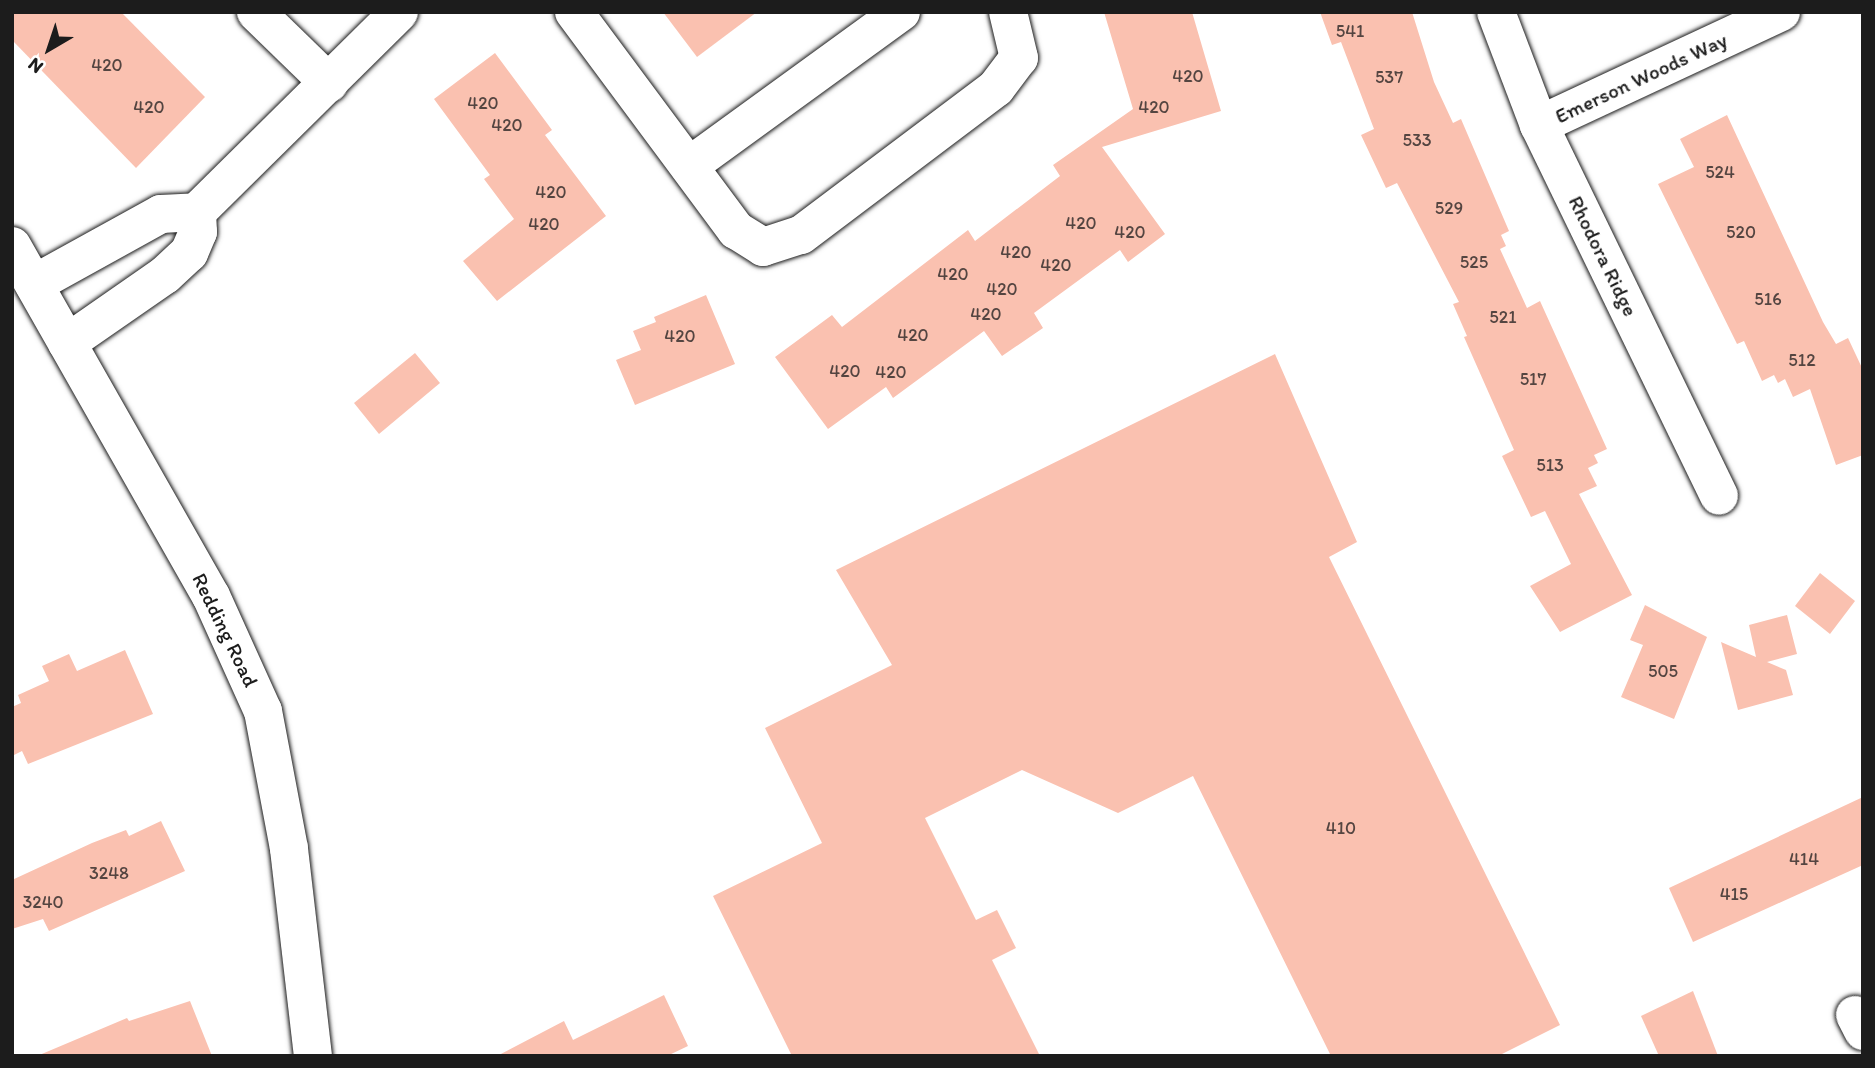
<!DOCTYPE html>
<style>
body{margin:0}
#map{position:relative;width:1875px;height:1068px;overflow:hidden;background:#fff;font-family:Itim,sans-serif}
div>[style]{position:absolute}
.building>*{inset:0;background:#fac1b0}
.roads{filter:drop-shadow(0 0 2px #1c1c1c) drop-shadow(0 0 2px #1c1c1c)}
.street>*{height:38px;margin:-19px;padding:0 19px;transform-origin:19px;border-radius:19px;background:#fff}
.secondary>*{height:38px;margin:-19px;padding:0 19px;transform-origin:19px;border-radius:19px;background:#fff}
span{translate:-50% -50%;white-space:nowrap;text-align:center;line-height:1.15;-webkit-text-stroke:7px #fff;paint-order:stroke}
.number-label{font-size:18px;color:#544541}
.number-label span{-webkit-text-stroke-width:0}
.street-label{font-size:21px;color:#1c1c1c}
.frame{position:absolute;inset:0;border:14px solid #1c1c1c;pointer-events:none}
.north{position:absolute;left:14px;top:14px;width:70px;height:70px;-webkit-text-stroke:5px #fff;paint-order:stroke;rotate:219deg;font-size:19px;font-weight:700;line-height:28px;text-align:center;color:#1c1c1c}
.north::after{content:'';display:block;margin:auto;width:24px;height:32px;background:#1c1c1c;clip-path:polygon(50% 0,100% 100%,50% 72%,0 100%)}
</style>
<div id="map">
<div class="building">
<i style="clip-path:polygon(12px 12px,121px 12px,205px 97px,136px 168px,12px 40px)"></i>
<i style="clip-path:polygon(663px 12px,757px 12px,697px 57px)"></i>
<i style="clip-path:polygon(1104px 12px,1192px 12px,1221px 111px,1102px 147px,1165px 234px,1128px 262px,1120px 250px,1034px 313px,1043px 328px,1002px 356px,984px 331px,893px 398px,886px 387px,828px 429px,775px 357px,832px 315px,842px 327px,968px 230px,975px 241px,1060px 176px,1053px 165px,1133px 109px)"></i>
<i style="clip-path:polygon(1320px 12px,1412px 12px,1434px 82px,1453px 123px,1461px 119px,1509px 231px,1501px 235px,1506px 246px,1500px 249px,1527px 308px,1540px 301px,1607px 449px,1594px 455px,1598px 463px,1588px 468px,1597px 486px,1579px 494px,1632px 595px,1560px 632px,1530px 586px,1571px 564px,1545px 511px,1531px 517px,1502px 456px,1514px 450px,1464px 337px,1467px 336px,1453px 304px,1459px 302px,1397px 183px,1386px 188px,1361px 135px,1374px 129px,1341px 42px,1332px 45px)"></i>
<i style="clip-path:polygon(495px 53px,552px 130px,545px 135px,606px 216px,497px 301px,463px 261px,514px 219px,484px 179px,490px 175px,434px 99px)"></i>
<i style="clip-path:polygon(1727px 115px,1823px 322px,1836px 344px,1848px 338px,1863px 370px,1863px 455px,1836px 465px,1810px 389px,1793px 397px,1785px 379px,1778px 383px,1774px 375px,1762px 381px,1744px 341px,1737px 344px,1658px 184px,1694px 167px,1680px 139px)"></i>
<i style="clip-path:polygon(706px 295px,735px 364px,635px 405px,616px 360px,641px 350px,633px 331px,656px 322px,654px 317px)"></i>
<i style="clip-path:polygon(415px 353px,440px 383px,379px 434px,354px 403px)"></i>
<i style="clip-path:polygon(1275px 354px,1357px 542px,1329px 557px,1560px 1025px,1498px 1056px,1331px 1056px,1193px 776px,1118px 813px,1022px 770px,925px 818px,976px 920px,997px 910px,1016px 948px,992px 960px,1040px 1056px,792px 1056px,713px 896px,822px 843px,765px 728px,892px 665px,836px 570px)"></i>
<i style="clip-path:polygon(1820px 573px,1855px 601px,1830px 634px,1795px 606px)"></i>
<i style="clip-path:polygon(1645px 605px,1707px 637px,1674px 719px,1621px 697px,1643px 645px,1630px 640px)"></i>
<i style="clip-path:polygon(1787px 615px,1797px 654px,1767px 662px,1786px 670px,1793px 695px,1738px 710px,1721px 642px,1756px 657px,1749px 625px)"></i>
<i style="clip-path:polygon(125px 650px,153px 714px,28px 764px,22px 751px,12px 756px,12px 707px,21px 703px,18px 695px,49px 681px,42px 666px,69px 654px,77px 671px)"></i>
<i style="clip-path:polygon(1863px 797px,1863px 865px,1693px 942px,1669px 888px)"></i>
<i style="clip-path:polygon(161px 821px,185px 871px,49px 931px,43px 919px,12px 929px,12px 880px,92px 843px,126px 830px,129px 836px)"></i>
<i style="clip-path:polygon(1693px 991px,1718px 1056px,1659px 1056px,1641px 1016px)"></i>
<i style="clip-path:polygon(664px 995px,688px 1046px,667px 1056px,497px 1056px,564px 1021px,573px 1040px)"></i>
<i style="clip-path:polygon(190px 1001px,212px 1056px,37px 1056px,127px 1018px,129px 1021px)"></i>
</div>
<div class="roads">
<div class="street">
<i style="left:256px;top:12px;width:102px;rotate:44.2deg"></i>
<i style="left:574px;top:12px;width:272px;rotate:53.4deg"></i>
<i style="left:736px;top:230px;width:32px;rotate:32deg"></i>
<i style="left:763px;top:247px;width:40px;rotate:-18deg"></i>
<i style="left:801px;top:235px;width:244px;rotate:-37deg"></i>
<i style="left:996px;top:88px;width:38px;rotate:-53deg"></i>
<i style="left:1019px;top:58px;width:47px;rotate:-103.4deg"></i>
<i style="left:1496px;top:12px;width:121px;rotate:69.2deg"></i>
<i style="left:1539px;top:125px;width:412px;rotate:64.1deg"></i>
<i style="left:1539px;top:125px;width:267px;rotate:-25deg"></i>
<i style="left:689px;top:166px;width:262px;rotate:-36deg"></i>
<i style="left:34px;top:284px;width:145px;rotate:-28.9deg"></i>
<i style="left:161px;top:214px;width:36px;rotate:-3deg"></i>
<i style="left:197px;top:212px;width:284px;rotate:-44.7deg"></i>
<i style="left:67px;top:343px;width:119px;rotate:-34.8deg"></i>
<i style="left:165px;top:275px;width:33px;rotate:-43deg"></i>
<i style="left:189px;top:253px;width:23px;rotate:-67deg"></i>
<i style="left:198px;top:232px;width:20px;rotate:-93deg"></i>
<i style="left:1855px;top:1015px;width:18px;rotate:63deg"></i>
</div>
<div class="secondary">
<i style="left:12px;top:246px;width:403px;rotate:60.4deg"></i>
<i style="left:211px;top:596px;width:126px;rotate:65.7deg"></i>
<i style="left:263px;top:711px;width:140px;rotate:79.3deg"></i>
<i style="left:289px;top:849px;width:208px;rotate:83.4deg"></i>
</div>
</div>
<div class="number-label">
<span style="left:1350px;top:31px">541</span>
<span style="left:107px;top:65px">420</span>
<span style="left:1188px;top:76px">420</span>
<span style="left:1389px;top:77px">537</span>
<span style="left:483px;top:103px">420</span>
<span style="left:149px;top:107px">420</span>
<span style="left:1154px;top:107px">420</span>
<span style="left:507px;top:125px">420</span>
<span style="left:1417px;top:140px">533</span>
<span style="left:1720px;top:172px">524</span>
<span style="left:551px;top:192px">420</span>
<span style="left:1449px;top:208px">529</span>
<span style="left:1081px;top:223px">420</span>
<span style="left:544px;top:224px">420</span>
<span style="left:1130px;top:232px">420</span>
<span style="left:1741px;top:232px">520</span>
<span style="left:1016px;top:252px">420</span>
<span style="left:1474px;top:262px">525</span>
<span style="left:1056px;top:265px">420</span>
<span style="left:953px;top:274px">420</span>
<span style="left:1002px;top:289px">420</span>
<span style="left:1768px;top:299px">516</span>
<span style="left:986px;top:314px">420</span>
<span style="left:1503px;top:317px">521</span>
<span style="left:913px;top:335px">420</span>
<span style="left:680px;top:336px">420</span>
<span style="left:1802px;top:360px">512</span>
<span style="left:845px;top:371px">420</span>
<span style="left:891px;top:372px">420</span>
<span style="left:1533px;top:379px">517</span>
<span style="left:1550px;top:465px">513</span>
<span style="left:1663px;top:671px">505</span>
<span style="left:1341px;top:828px">410</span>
<span style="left:1804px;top:859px">414</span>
<span style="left:109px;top:873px">3248</span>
<span style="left:1734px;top:894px">415</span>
<span style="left:43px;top:902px">3240</span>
</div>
<div class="street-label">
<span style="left:1641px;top:78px;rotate:-25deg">Emerson Woods Way</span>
<span style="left:1603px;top:256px;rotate:64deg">Rhodora Ridge</span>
<span style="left:225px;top:630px;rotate:64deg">Redding Road</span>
</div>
<div class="frame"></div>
<div class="north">N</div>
</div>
